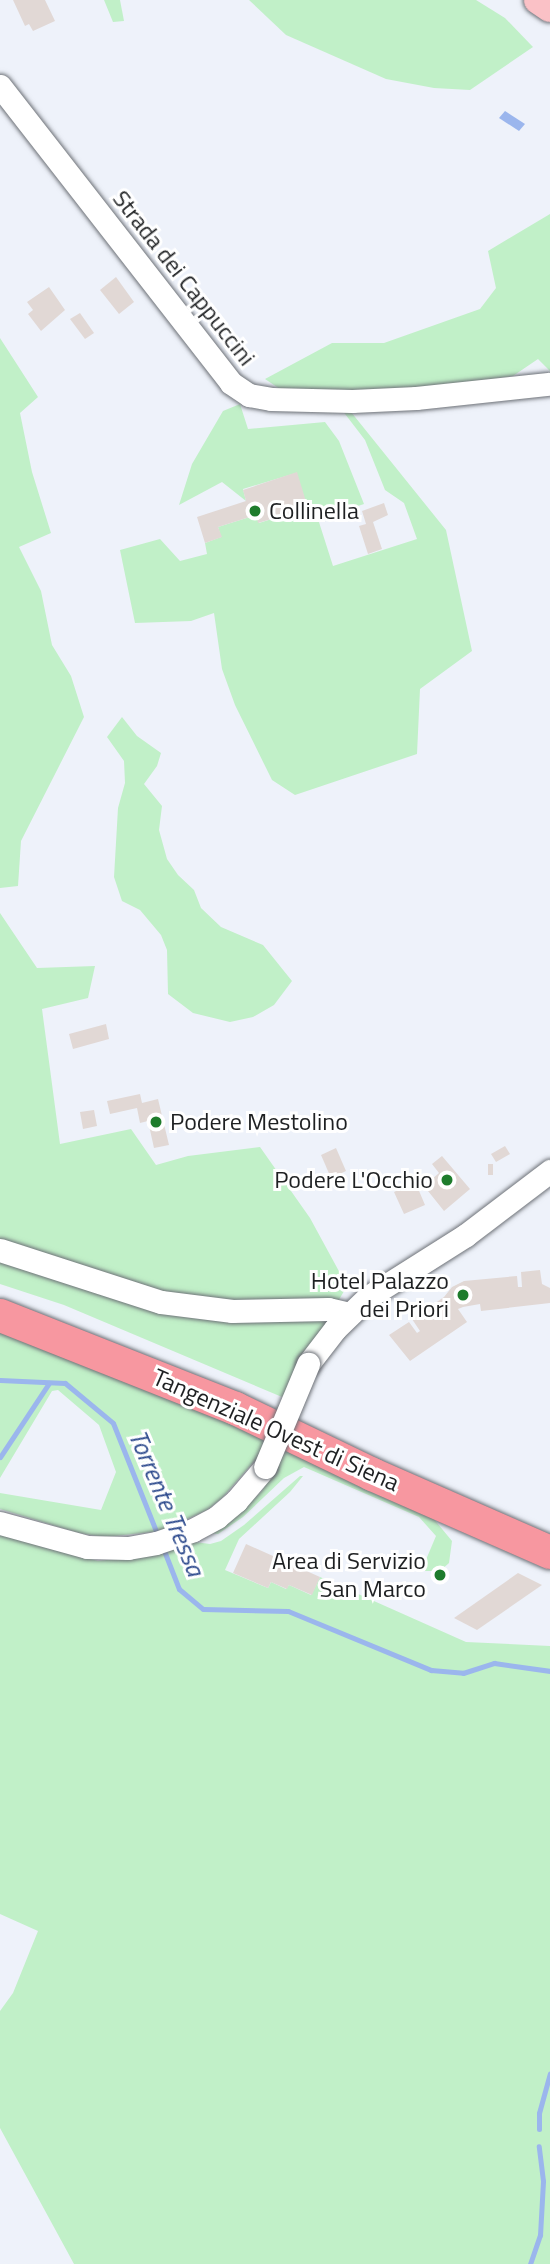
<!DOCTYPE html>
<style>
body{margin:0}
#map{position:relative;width:550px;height:2264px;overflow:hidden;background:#eef2fa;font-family:"Titillium Web",sans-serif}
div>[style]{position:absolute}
.green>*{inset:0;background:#c1f0c8}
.water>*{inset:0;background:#9bb6ed}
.stream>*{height:5px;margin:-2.5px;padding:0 2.5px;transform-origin:2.5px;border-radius:2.5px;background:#9bb6ed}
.building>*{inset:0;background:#e1d8d5}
.roads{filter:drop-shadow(0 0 2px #6d7177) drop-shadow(0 0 2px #6d7177)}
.minor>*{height:23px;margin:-11.5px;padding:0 11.5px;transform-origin:11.5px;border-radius:11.5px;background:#fff}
.major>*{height:28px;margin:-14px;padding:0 14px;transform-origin:14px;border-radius:14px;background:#fac1c6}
.highway>*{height:33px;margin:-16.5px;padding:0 16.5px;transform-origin:16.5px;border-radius:16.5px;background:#f797a0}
.bridges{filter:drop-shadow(0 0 2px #6d7177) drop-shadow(0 0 2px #6d7177)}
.minor-bridge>*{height:23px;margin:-11.5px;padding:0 11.5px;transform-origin:11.5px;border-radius:11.5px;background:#fff}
.dots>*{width:19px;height:19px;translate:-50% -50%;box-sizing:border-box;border:4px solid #fff;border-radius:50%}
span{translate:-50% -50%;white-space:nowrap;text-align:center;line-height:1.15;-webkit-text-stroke:6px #fff;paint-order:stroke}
.street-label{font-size:24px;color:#1e2022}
.poi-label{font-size:24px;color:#1e2022}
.left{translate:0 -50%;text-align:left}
.right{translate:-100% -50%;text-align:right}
.water-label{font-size:26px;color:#2f4c8e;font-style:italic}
</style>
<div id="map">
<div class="green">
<i style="clip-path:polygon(104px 0,120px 0,124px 21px,113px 22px)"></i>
<i style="clip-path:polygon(249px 0,476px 0,505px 18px,533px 47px,470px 90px,434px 88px,386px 79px,286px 35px)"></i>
<i style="clip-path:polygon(550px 214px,550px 371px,538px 359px,513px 376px,421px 390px,283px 391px,265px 379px,332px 343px,384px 343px,480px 309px,496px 288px,488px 251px)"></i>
<i style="clip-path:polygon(0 338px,38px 397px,20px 413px,32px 472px,51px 533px,19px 547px,41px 591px,52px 645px,71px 676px,84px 717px,21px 841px,18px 886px,0 888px)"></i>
<i style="clip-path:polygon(240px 404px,248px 429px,325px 422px,339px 441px,364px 504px,318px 519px,333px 566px,417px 539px,404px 503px,385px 490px,365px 440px,342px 410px,347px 407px,446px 530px,472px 651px,420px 689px,417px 754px,295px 795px,272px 780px,235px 705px,222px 669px,214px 613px,191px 621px,135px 623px,120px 550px,160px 539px,180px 561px,207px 554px,205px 543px,221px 537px,218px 527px,256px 515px,259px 523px,307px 508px,296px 473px,243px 489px,246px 501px,222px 482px,179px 505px,192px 464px,223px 411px)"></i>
<i style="clip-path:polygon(122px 717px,137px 736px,161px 753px,157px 766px,144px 784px,162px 806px,159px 830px,167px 859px,178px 875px,194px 890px,201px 908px,221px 927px,263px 945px,292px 981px,274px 1005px,253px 1017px,230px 1022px,193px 1013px,168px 994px,167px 950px,161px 935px,140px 910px,122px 901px,114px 877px,118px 808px,125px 783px,124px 761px,107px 737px)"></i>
<i style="clip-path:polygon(0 913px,37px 968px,95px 966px,88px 998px,42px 1009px,60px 1144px,131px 1129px,156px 1165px,188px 1156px,260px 1147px,310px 1218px,347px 1286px,282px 1397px,64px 1305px,0 1284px)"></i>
<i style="clip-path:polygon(0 1330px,268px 1435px,258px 1457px,222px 1498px,207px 1510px,161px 1531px,105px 1537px,79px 1533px,0 1509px,0 1493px,101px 1510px,116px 1472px,99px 1425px,58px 1390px,52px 1391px,0 1478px)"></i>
<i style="clip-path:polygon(290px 1444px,433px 1518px,452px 1541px,449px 1563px,440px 1571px,425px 1571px,425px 1562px,436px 1536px,419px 1517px,304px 1467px,284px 1478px,243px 1517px,218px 1534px,210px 1533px,247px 1506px,262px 1491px)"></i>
<i style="clip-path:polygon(300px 1476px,303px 1476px,290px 1492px,239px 1539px,225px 1570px,268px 1588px,271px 1582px,286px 1589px,289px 1585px,311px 1595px,320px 1577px,466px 1642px,550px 1646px,550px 2264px,74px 2264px,0 2128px,0 2011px,13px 1993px,38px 1931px,0 1914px,0 1534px,98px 1561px,156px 1554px,195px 1542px,210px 1544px,221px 1541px,244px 1525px)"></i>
</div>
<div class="water">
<i style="clip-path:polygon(505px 111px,525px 124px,519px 131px,499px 118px)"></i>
</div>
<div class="stream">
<i style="left:0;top:1380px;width:65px;rotate:2.6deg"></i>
<i style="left:65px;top:1383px;width:62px;rotate:39.8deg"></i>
<i style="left:113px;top:1423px;width:122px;rotate:68.3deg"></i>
<i style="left:0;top:1457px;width:89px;rotate:-56.5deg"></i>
<i style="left:163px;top:1548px;width:44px;rotate:68.7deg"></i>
<i style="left:179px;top:1589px;width:31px;rotate:40deg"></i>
<i style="left:203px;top:1609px;width:85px;rotate:1.3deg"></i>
<i style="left:288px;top:1611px;width:155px;rotate:22.4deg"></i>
<i style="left:431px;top:1670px;width:32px;rotate:5deg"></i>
<i style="left:463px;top:1673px;width:33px;rotate:-18deg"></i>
<i style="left:494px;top:1663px;width:57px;rotate:8.1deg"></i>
<i style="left:539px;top:2129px;width:16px;rotate:-90deg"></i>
<i style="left:539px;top:2113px;width:41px;rotate:-74.6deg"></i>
<i style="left:530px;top:2264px;width:31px;rotate:-71deg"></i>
<i style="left:540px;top:2235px;width:54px;rotate:-86.8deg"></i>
<i style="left:543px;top:2181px;width:35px;rotate:-97deg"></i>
</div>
<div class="building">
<i style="clip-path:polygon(13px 0,45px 0,55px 21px,33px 31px,29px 24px,25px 26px)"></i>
<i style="clip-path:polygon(116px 277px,134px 302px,119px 314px,100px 290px)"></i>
<i style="clip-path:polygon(49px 287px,65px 310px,41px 331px,28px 314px,33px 310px,27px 302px)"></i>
<i style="clip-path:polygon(80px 313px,94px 333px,85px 339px,70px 319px)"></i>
<i style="clip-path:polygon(297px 472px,308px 508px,258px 523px,256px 515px,218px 527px,222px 537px,205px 543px,197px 517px,246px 501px,243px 490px)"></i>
<i style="clip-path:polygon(384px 503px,388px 515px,373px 522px,382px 549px,368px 554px,359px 526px,366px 524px,362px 511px)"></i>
<i style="clip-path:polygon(106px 1024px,109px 1039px,73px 1049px,69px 1034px)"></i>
<i style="clip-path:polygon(140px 1094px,142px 1103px,158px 1099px,169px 1145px,154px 1148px,148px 1121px,140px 1123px,137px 1108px,110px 1114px,107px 1101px)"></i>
<i style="clip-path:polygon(94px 1110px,97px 1126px,83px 1129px,80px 1112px)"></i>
<i style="clip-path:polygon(505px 1146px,510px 1154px,496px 1162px,491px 1154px)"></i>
<i style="clip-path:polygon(336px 1148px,346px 1171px,331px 1178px,321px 1155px)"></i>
<i style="clip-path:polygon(442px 1156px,470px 1189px,444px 1211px,424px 1186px,439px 1173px,432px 1164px)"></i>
<i style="clip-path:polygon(488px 1164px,493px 1164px,493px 1175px,488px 1175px)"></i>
<i style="clip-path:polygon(412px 1183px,414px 1188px,417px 1186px,425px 1205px,404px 1214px,394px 1192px)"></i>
<i style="clip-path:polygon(540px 1270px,542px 1284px,550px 1288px,550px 1303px,481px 1311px,480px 1304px,463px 1307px,458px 1309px,467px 1322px,410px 1361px,389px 1335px,409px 1322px,417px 1333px,420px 1331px,412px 1319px,444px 1297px,452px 1287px,464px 1281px,517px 1276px,518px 1287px,522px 1287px,521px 1272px)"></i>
<i style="clip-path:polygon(246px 1544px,320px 1577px,312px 1595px,289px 1585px,287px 1589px,271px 1582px,268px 1588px,233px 1573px)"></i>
<i style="clip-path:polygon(518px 1573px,542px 1585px,477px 1630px,454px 1618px)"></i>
</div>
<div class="roads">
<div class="minor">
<i style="left:0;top:86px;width:376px;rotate:52.1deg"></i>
<i style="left:231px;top:383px;width:22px;rotate:34deg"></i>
<i style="left:249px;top:395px;width:22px;rotate:10deg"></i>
<i style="left:271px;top:399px;width:81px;rotate:1.4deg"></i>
<i style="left:352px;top:401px;width:64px;rotate:-2.7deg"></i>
<i style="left:416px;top:398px;width:133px;rotate:-6.1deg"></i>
<i style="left:0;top:1250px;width:169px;rotate:17.9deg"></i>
<i style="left:161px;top:1302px;width:72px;rotate:7.2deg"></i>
<i style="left:232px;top:1311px;width:96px;rotate:-1.2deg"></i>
<i style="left:328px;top:1309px;width:22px;rotate:13deg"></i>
<i style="left:308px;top:1364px;width:44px;rotate:-52.4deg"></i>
<i style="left:335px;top:1329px;width:46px;rotate:-44.1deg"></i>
<i style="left:368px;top:1297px;width:116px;rotate:-32.3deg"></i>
<i style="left:466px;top:1235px;width:106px;rotate:-37.3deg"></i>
<i style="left:0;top:1523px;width:90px;rotate:15.4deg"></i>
<i style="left:87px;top:1547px;width:41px;rotate:1.4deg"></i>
<i style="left:128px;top:1548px;width:28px;rotate:-10deg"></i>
<i style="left:156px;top:1543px;width:39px;rotate:-19deg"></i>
<i style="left:193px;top:1530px;width:27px;rotate:-28deg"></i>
<i style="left:217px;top:1517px;width:25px;rotate:-40deg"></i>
<i style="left:236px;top:1501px;width:45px;rotate:-49.5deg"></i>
</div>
<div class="major">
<i style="left:538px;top:0;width:14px;rotate:34deg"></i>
</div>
<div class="highway">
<i style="left:0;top:1315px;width:253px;rotate:21.6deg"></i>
<i style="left:235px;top:1408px;width:152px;rotate:25.7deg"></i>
<i style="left:372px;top:1474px;width:194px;rotate:23.7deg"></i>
</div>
</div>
<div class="bridges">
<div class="minor-bridge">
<i style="left:265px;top:1467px;width:112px;rotate:-67.3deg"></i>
</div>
</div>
<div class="dots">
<i style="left:255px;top:511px;background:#1e7c2c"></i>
<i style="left:156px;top:1122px;background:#1e7c2c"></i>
<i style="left:447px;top:1180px;background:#1e7c2c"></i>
<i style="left:463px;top:1295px;background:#1e7c2c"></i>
<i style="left:440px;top:1575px;background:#1e7c2c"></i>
</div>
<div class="street-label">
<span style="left:184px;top:278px;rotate:52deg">Strada dei Cappuccini</span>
<span style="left:276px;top:1430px;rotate:24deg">Tangenziale Ovest di Siena</span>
</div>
<div class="poi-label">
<span class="left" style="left:269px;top:511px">Collinella</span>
<span class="left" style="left:170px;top:1122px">Podere Mestolino</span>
<span class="right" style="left:433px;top:1180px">Podere L'Occhio</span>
<span class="right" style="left:449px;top:1295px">Hotel Palazzo<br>dei Priori</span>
<span class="right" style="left:426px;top:1575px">Area di Servizio<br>San Marco</span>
</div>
<div class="water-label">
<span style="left:167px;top:1503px;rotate:67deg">Torrente Tressa</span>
</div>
</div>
